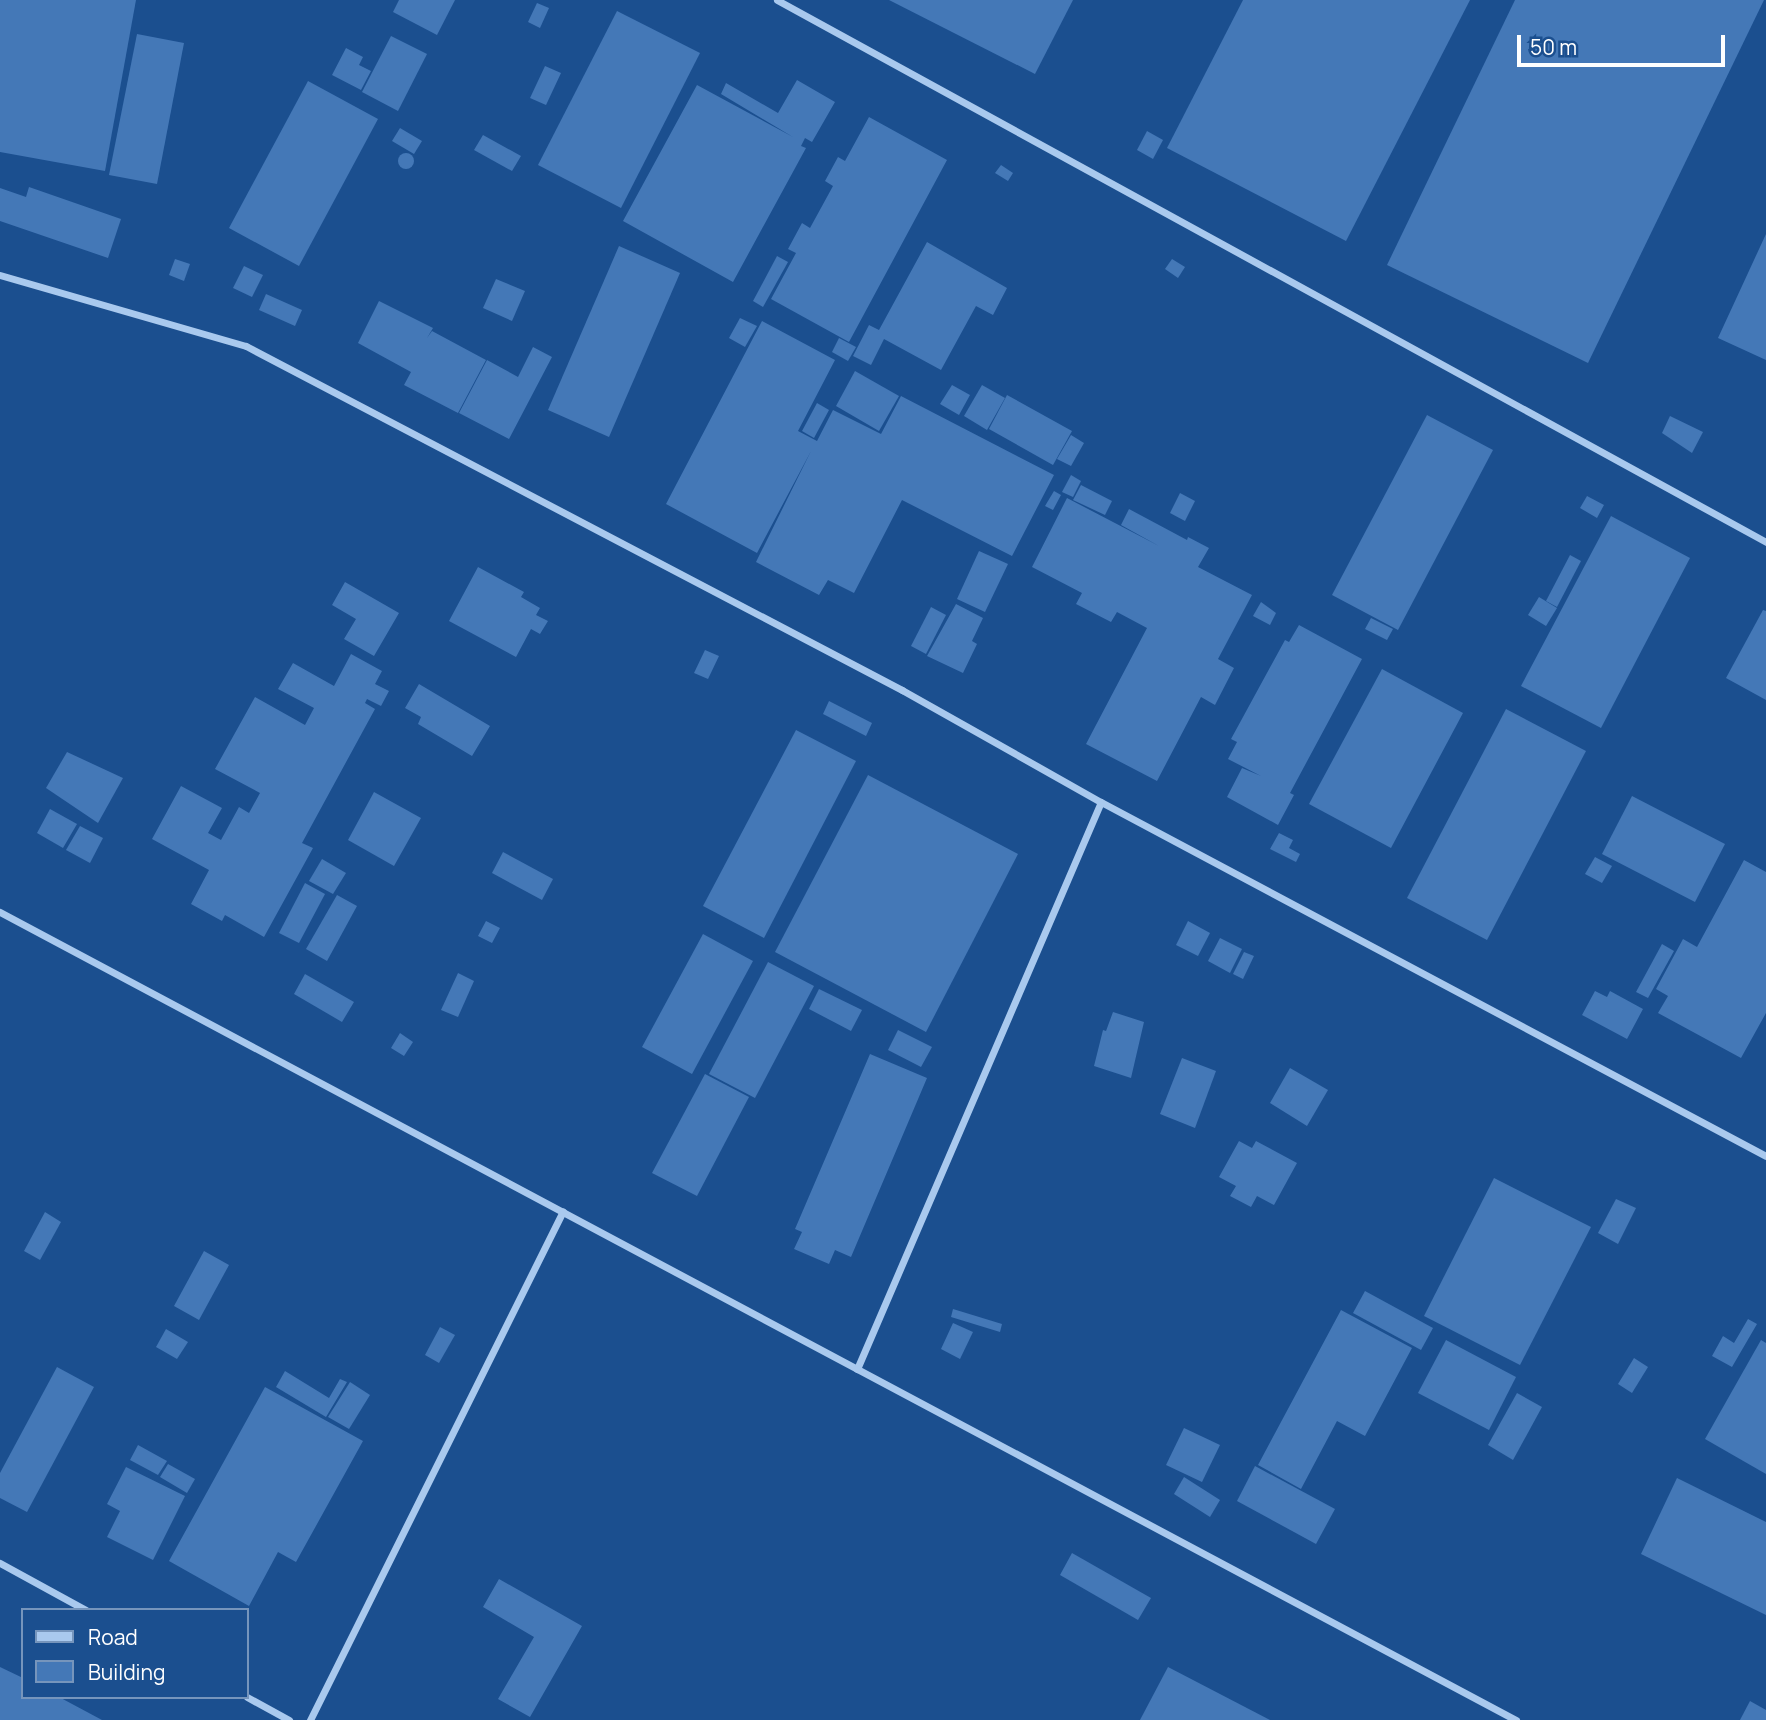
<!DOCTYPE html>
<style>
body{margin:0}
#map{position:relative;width:1766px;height:1720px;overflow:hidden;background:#1b4f8f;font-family:Manrope,sans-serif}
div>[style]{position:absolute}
.building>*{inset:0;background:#4478b7}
.round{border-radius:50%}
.minor>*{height:7px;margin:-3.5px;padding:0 3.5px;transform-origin:3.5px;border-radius:3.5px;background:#a9c9ee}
span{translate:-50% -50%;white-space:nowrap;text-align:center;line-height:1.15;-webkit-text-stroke:7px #1b4f8f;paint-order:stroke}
.legend{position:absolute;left:21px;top:1608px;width:228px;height:91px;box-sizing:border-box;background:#1b4f8f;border:2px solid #7695bc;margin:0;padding:9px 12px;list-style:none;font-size:21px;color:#fff}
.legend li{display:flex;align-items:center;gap:14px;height:35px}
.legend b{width:35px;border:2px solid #7695bc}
.scale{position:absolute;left:1517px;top:35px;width:208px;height:32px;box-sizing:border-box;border:4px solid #fff;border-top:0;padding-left:9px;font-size:21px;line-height:24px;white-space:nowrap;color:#fff;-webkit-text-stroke:5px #1b4f8f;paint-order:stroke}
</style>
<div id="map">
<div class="building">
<i style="clip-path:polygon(0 0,136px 0,105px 171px,0 152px)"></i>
<i style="clip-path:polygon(399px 0,455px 0,437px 35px,393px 12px)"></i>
<i style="clip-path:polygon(889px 0,1073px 0,1035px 74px)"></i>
<i style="clip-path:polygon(1243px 0,1470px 0,1346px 241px,1167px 148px)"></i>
<i style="clip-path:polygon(1515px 0,1764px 0,1588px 363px,1387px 265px)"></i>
<i style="clip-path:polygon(537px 3px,549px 8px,540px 28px,528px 22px)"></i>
<i style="clip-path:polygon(617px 11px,700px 53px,621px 208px,538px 165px)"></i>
<i style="clip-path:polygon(137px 34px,184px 43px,157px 184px,109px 175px)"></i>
<i style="clip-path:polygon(391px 36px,427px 54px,398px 111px,362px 92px)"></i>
<i style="clip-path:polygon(346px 48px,363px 57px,359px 65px,371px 71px,361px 90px,332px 75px)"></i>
<i style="clip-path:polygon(545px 66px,561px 73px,546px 105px,530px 98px)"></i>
<i style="clip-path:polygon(797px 80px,835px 102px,812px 142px,805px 138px,801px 146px,806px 148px,733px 282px,623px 221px,697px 85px,793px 137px,721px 94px,726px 83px,778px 113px)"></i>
<i style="clip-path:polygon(308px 81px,378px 119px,299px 266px,229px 228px)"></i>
<i style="clip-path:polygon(869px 117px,947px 160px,849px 342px,771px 299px,796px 253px,788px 249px,802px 223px,810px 228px,833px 186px,825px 181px,838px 157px,845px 161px)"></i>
<i style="clip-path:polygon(400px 128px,422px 141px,414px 154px,392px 141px)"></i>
<i style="clip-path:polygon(1147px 131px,1163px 140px,1153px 159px,1137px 150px)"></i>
<i style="clip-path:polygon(483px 135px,521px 156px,512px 171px,474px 150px)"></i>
<i class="round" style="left:398px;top:153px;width:16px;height:16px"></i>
<i style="clip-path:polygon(1001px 165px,1013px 173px,1008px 181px,995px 173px)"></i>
<i style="clip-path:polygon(29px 187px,121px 219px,108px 258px,0 221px,0 188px,26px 197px)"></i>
<i style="clip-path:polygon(1766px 234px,1766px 360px,1718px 338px)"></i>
<i style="clip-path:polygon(927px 242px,1007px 288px,993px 315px,976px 306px,941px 370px,884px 339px,871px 365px,853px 356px,869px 325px,879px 330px)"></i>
<i style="clip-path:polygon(619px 246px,680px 273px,609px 437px,548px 410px)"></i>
<i style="clip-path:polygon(777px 256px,788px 262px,763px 307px,753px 301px)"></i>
<i style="clip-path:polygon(175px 259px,190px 264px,184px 281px,169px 275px)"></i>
<i style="clip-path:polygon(1172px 259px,1185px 267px,1178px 278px,1165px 269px)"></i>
<i style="clip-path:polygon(244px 266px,263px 275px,252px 297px,233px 288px)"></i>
<i style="clip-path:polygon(496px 279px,525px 291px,512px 321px,483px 308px)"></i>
<i style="clip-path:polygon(266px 294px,302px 310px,295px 326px,259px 310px)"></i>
<i style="clip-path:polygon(379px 301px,433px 328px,427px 338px,432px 331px,486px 360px,458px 413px,404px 385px,411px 372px,358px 343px)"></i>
<i style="clip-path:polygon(740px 318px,757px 326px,745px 347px,729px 338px)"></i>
<i style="clip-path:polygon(762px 321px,835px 360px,798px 431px,817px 441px,833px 410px,881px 434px,901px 396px,1054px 475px,1012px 556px,902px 500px,854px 593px,828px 580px,819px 595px,756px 562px,811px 451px,757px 553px,666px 504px)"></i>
<i style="clip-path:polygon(839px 338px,856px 347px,848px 361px,832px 352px)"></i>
<i style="clip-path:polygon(533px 347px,552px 357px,509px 439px,459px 413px,487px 360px,518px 377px)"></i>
<i style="clip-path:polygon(855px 371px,899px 396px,879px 431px,836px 406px)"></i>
<i style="clip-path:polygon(952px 385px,970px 395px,959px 415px,940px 404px)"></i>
<i style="clip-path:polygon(982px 385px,1005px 398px,987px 430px,964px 416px)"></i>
<i style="clip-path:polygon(1007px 395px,1072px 431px,1053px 465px,989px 429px)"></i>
<i style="clip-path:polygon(817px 403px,829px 410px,814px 438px,802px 431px)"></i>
<i style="clip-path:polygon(1427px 415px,1493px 450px,1398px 630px,1332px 595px)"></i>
<i style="clip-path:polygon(1670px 416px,1703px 432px,1692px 453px,1662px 433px)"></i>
<i style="clip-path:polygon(1071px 435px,1084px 443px,1071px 466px,1057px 459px)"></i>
<i style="clip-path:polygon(1071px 475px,1081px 481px,1073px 497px,1062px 492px)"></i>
<i style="clip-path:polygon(1081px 485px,1112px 501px,1105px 515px,1073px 500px)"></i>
<i style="clip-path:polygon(1054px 491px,1061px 495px,1053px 510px,1045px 506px)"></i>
<i style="clip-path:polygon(1180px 493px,1195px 501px,1185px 521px,1170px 513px)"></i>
<i style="clip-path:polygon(1587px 496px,1604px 505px,1597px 518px,1580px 508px)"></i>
<i style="clip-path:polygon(1067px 498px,1159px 546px,1121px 525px,1129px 509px,1187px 540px,1188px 537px,1209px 548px,1198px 567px,1252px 595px,1218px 659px,1234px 668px,1215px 705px,1201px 697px,1157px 781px,1086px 744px,1147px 628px,1117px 612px,1111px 622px,1076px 604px,1082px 593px,1032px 567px)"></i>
<i style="clip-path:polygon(1611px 516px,1690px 558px,1601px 728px,1521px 686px)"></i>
<i style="clip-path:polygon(979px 551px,1008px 564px,985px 612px,957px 599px)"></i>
<i style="clip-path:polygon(1570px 555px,1581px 561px,1557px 607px,1546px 601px)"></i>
<i style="clip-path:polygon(478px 567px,524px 592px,521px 597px,540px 608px,536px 615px,548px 621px,540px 634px,531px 629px,516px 657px,449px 621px)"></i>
<i style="clip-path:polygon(345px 582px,399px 613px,374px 656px,344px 639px,356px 619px,332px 605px)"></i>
<i style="clip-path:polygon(1539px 597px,1557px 608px,1546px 626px,1528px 615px)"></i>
<i style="clip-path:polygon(1261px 602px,1276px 613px,1270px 625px,1253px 616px)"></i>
<i style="clip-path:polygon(956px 604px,983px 618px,972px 641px,977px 644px,963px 673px,927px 656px)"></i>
<i style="clip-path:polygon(931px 607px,946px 615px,926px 654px,911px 646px)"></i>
<i style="clip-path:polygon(1763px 610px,1766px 611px,1766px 700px,1726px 678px)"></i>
<i style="clip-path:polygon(1371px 618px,1393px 629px,1387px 640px,1365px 629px)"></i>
<i style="clip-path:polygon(1299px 625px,1362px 659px,1290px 793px,1294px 795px,1278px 825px,1227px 797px,1242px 768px,1261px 776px,1228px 759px,1237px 742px,1231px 739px,1285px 640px,1289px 642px)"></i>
<i style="clip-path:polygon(705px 650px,719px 656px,708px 679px,694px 673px)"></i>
<i style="clip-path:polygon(351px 654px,382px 671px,375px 684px,389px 691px,381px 706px,367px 699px,365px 703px,375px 709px,302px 843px,313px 848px,264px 937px,225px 915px,222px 921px,191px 904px,209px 870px,152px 839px,181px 786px,222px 808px,208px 833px,221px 840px,239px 807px,249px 813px,260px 793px,215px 769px,255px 697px,305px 725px,314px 708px,278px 689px,293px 663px,334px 686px)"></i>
<i style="clip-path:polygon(1382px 669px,1463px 713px,1391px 848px,1309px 804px)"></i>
<i style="clip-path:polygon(419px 684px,490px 726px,472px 756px,418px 724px,421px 717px,405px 708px)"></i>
<i style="clip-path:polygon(829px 701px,872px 723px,866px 736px,823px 714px)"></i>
<i style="clip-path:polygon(1506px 709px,1586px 751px,1487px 940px,1407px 898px)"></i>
<i style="clip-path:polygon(796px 730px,856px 761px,764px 938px,703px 906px)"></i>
<i style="clip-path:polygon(67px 752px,123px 778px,98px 823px,46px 788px)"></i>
<i style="clip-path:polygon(868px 775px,1018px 854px,926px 1032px,775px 952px)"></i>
<i style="clip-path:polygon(374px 792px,421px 818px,394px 866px,348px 840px)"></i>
<i style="clip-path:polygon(1632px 796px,1725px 844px,1695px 902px,1602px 854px)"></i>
<i style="clip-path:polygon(50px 809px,77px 824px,63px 848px,37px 833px)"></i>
<i style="clip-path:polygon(80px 826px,103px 838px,90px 863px,66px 850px)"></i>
<i style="clip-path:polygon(1279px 833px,1293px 840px,1289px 848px,1300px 854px,1296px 862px,1270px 849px)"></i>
<i style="clip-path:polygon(503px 852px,553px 879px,542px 900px,492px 873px)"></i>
<i style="clip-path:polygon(1595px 857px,1612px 866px,1602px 883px,1585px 874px)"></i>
<i style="clip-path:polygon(322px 859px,346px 873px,333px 894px,309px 881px)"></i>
<i style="clip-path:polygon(1744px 860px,1766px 872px,1766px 1013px,1741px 1058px,1658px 1013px,1668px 996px,1656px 989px,1683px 939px,1697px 947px)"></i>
<i style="clip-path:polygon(305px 883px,325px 894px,299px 943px,279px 933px)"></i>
<i style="clip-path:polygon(337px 895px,357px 906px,327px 961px,306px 949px)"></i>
<i style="clip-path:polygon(486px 921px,500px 928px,492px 943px,478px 936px)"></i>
<i style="clip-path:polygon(1188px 921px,1210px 933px,1198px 956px,1176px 945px)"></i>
<i style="clip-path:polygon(703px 934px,753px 961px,692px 1074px,642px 1047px)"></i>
<i style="clip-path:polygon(1220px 938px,1242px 949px,1230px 973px,1208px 961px)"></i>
<i style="clip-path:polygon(1662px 944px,1674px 951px,1648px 998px,1636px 992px)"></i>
<i style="clip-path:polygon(1244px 952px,1254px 956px,1243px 979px,1233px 974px)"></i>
<i style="clip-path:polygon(768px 962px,814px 986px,755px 1098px,709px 1074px)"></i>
<i style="clip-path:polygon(458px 973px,474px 981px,458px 1017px,441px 1010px)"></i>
<i style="clip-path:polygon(305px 974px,354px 1002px,342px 1022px,294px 994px)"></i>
<i style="clip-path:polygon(819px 989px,862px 1010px,851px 1031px,809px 1009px)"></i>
<i style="clip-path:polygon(1595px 991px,1607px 997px,1610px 991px,1643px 1009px,1627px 1039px,1582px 1015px)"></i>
<i style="clip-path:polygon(1113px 1012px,1144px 1022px,1131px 1078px,1094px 1066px,1103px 1030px,1106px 1031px)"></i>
<i style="clip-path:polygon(898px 1030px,932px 1047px,921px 1067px,888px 1050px)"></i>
<i style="clip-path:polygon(400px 1033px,413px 1042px,404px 1056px,391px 1048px)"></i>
<i style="clip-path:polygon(870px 1054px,927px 1078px,851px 1257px,835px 1250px,829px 1264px,794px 1249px,802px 1232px,795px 1229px)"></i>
<i style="clip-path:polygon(1182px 1058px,1216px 1071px,1195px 1128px,1160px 1114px)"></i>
<i style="clip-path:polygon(1290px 1068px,1328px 1090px,1307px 1126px,1270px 1103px)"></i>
<i style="clip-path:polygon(705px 1074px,749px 1097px,697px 1196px,652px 1173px)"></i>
<i style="clip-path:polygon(1239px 1141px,1252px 1148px,1256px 1141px,1297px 1163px,1274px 1205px,1257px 1196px,1251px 1207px,1230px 1196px,1236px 1186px,1219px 1177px)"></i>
<i style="clip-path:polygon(1494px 1178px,1591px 1227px,1520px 1365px,1424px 1316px)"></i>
<i style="clip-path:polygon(1616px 1199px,1636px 1208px,1618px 1244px,1598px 1233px)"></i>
<i style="clip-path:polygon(45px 1212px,61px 1222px,40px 1260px,24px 1251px)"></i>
<i style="clip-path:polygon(204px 1251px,229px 1265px,199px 1320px,174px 1306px)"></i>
<i style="clip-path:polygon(1365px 1291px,1433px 1328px,1421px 1350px,1353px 1313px)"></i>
<i style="clip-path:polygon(953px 1309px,1002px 1324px,1000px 1332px,951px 1317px)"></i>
<i style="clip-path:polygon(1341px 1310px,1412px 1348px,1365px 1436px,1337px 1421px,1301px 1489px,1258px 1465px)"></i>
<i style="clip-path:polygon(1748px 1319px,1757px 1324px,1732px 1367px,1712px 1356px,1723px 1336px,1734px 1343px)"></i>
<i style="clip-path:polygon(953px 1323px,973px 1332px,960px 1359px,941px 1349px)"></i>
<i style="clip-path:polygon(440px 1327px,455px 1335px,439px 1363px,425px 1355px)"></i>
<i style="clip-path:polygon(166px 1329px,188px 1342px,177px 1359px,156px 1347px)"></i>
<i style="clip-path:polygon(1446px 1340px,1516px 1377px,1489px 1430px,1418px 1393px)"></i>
<i style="clip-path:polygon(1761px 1340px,1766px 1343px,1766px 1474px,1705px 1439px)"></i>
<i style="clip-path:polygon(1634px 1358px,1648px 1367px,1632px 1393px,1618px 1384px)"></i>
<i style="clip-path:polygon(57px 1367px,94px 1387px,27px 1512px,0 1498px,0 1473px)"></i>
<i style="clip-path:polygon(285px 1371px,329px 1398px,340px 1379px,347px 1382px,326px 1417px,276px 1387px)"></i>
<i style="clip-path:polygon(350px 1382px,370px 1395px,349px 1429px,328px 1417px)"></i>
<i style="clip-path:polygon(265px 1387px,363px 1441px,296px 1562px,278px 1552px,249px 1606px,169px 1561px)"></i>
<i style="clip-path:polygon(1517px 1393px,1542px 1407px,1513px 1460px,1488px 1445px)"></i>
<i style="clip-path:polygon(1184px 1428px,1220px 1445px,1202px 1482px,1166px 1465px)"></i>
<i style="clip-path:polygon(138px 1445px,167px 1461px,158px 1475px,130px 1460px)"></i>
<i style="clip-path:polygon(168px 1464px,195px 1479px,187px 1493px,160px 1477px)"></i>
<i style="clip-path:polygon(1255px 1466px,1335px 1509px,1316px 1544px,1237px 1501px)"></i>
<i style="clip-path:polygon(126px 1467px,185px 1496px,153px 1560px,107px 1537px,120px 1511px,107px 1504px)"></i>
<i style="clip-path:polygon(1184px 1477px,1220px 1500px,1210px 1517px,1174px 1494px)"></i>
<i style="clip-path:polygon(1677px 1478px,1766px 1522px,1766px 1615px,1641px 1554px)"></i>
<i style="clip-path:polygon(1072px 1553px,1151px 1598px,1138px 1620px,1060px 1575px)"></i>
<i style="clip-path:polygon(499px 1579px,582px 1626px,530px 1717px,498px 1699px,534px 1637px,483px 1607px)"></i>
<i style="clip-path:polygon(0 1667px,23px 1678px,23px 1697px,59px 1697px,102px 1720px,0 1720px)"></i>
<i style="clip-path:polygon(1168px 1667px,1270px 1720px,1140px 1720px)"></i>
<i style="clip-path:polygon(1750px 1701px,1766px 1710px,1766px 1720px,1740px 1720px)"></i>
</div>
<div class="minor">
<i style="left:777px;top:0;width:1128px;rotate:28.72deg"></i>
<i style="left:0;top:275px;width:256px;rotate:16.1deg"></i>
<i style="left:246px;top:346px;width:741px;rotate:27.67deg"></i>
<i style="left:902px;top:690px;width:228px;rotate:29.4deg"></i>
<i style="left:1101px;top:802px;width:753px;rotate:28.03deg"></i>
<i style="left:0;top:912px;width:1718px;rotate:28.06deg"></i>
<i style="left:857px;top:1369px;width:617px;rotate:-66.72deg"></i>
<i style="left:0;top:1563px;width:98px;rotate:28.7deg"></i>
<i style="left:247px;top:1697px;width:48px;rotate:28.7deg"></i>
<i style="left:310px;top:1720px;width:568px;rotate:-63.57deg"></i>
</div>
<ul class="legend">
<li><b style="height:9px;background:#a9c9ee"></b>Road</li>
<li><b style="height:19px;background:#4478b7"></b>Building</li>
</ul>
<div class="scale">50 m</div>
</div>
